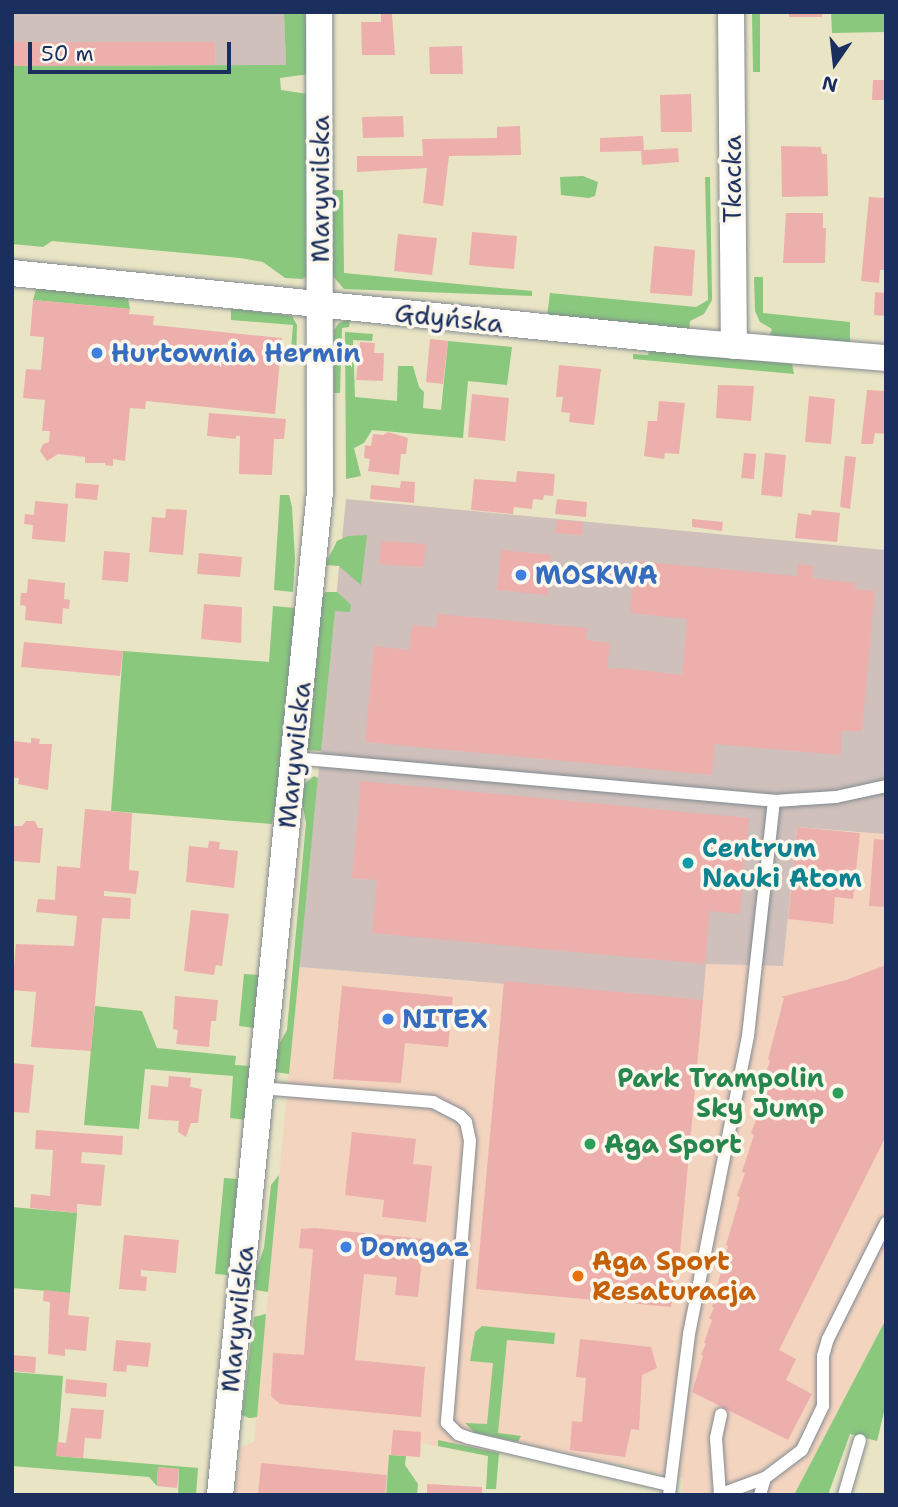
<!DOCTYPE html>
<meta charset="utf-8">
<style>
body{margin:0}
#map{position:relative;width:898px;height:1507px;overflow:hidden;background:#e9e4c4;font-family:"Shantell Sans",sans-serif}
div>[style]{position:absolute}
.built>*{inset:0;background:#f3d4bf}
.industrial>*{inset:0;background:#cfc0bb}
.green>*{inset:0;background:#8ac87e}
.building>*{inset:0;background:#edafac}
.roads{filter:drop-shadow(0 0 2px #828a91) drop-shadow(0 0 2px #828a91)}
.lane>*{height:12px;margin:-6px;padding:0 6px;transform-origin:6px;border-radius:6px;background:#fff}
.street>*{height:26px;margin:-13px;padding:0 13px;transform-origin:13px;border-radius:13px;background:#fff}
.dots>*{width:19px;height:19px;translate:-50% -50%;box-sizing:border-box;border:4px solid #fbf7ec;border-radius:50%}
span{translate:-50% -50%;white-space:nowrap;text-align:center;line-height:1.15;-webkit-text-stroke:7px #fbf7ec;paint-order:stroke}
.street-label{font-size:26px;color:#1b2f5e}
.shop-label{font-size:26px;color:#366cbe;font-weight:700}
.left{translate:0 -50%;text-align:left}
.culture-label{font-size:26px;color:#0d838f;font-weight:700}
.leisure-label{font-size:26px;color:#27864d;font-weight:700}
.right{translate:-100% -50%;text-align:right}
.food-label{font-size:26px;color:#c56008;font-weight:700}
.frame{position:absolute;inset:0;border:14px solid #1b2f5e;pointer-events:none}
.north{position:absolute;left:800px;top:28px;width:70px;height:70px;-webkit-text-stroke:5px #fbf7ec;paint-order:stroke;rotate:194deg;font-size:19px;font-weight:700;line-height:28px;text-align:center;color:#1b2f5e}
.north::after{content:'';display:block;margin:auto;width:24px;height:32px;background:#1b2f5e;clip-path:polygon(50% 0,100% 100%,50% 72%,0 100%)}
.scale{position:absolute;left:28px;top:42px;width:203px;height:32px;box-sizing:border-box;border:4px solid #1b2f5e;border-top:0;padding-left:9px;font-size:21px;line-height:24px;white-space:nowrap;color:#1b2f5e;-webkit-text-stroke:5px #fbf7ec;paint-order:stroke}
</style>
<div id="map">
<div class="built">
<i style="clip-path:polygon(886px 788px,886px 1319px,794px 1495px,682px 1495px,683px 1478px,492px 1438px,488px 1456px,421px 1443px,420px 1457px,389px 1455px,385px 1495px,235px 1495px,241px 1447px,254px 1442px,299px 967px,474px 982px,705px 964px,783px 966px,797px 827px,860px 833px)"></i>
</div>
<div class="industrial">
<i style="clip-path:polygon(12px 12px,284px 12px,286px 65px,12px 66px)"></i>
<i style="clip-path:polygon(346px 499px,886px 550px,884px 834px,797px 827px,783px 966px,706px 964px,703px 1000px,299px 967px)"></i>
</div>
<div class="green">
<i style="clip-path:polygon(284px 12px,305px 12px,309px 74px,280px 78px,281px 90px,308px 94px,310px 275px,302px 279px,285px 278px,263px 262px,240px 258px,52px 241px,43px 247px,12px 244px,12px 66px,286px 65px)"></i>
<i style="clip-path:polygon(752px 12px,760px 12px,760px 72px,753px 72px)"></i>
<i style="clip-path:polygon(831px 12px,886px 12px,886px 32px,832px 33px)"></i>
<i style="clip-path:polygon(583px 176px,598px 182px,595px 196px,589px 198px,561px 195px,560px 177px)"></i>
<i style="clip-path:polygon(705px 177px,710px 177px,712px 300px,704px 314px,690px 321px,689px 330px,547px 316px,550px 293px,696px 307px,708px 300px)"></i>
<i style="clip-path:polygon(332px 190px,343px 190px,344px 273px,532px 291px,532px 296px,344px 289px,333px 276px)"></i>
<i style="clip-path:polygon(754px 277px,763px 277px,763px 313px,850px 322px,850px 345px,769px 337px,772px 329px,760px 322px,755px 311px)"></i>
<i style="clip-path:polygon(37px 286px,128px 298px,130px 309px,33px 300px)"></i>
<i style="clip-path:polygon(231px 308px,292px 316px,297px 325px,296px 361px,290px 361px,293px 325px,231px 320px)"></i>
<i style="clip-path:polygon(350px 319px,349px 327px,342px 328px,340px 393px,334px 393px,334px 330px,339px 323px)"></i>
<i style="clip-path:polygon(345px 332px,373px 334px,372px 341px,353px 340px,355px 397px,397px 401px,398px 366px,413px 366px,419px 387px,424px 392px,423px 408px,441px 410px,448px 341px,512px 347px,507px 385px,468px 381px,463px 438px,372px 430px,364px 443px,354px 448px,361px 476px,346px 479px)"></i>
<i style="clip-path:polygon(649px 350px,792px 364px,794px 374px,633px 359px,633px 354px,648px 355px)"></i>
<i style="clip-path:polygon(280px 495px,289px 495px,292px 507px,295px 559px,293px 592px,274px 590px)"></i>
<i style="clip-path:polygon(367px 535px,361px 585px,339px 566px,325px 565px,337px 541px,348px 536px)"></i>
<i style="clip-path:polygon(326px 592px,337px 592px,351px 605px,350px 612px,335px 611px,321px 751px,306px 750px,322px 595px)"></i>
<i style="clip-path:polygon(273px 606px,295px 608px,281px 772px,272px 824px,111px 811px,123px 651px,269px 662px)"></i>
<i style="clip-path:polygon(314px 776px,318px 778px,289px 1074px,274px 1072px,278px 1046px,287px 1030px,306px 823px,302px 802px,304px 784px)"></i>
<i style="clip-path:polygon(244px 974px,261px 975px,255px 1028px,239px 1026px)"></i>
<i style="clip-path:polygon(95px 1006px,142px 1011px,157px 1048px,236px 1056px,235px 1065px,251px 1066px,246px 1120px,230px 1118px,233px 1076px,145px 1069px,139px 1129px,84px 1125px)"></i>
<i style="clip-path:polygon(279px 1175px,276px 1208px,268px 1292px,256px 1290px,254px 1276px,264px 1248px,271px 1185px)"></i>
<i style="clip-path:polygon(224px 1178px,238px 1179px,229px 1275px,215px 1274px)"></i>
<i style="clip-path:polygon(12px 1207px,77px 1213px,70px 1293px,12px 1288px)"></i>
<i style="clip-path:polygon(266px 1314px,257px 1417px,249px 1418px,242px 1415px,254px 1317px)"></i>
<i style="clip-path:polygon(886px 1319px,886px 1404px,877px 1441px,850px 1434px,828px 1495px,794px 1495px)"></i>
<i style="clip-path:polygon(482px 1326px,555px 1333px,554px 1344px,507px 1340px,498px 1433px,521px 1436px,518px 1442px,475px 1433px,465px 1423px,487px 1424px,493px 1363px,470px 1361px,475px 1332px)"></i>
<i style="clip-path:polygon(12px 1372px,63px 1376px,57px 1456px,198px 1468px,196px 1495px,178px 1495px,179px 1469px,158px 1467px,157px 1486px,149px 1477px,12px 1466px)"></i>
<i style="clip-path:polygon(438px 1440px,499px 1453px,496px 1489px,486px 1489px,488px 1456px,438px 1446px)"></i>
<i style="clip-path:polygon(389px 1455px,406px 1456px,405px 1465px,418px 1484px,417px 1495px,386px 1495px)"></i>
</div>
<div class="building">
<i style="clip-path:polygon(789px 12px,822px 12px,822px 17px,789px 17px)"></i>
<i style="clip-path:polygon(381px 14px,392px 14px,395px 55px,362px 55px,361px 22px,381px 22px)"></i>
<i style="clip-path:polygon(12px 42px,215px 42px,215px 65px,12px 66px)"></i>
<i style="clip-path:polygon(462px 46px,463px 74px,430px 74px,429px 47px)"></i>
<i style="clip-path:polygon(873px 80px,886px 80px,886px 100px,872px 100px)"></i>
<i style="clip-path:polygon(691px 94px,692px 132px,661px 132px,660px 95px)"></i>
<i style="clip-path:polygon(403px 116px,404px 137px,363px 138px,362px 117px)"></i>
<i style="clip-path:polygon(520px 126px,521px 155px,449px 156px,443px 206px,423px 203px,427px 168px,357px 172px,357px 156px,423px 156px,422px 139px,497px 138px,497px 127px)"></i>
<i style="clip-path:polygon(643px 136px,644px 150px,678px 148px,679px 162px,642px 165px,641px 151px,600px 152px,600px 138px)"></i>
<i style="clip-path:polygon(781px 146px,821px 147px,822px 154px,827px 154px,828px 196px,782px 197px)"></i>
<i style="clip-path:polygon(869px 197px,886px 198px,886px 270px,880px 270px,879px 283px,861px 281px)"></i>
<i style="clip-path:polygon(786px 213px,823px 213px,823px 228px,826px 228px,825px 263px,783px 263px)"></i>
<i style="clip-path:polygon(472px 232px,517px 236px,514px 269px,469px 265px)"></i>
<i style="clip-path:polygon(398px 234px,437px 238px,432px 275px,394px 271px)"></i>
<i style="clip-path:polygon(654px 246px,695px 250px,692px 296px,650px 293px)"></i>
<i style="clip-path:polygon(875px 292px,886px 293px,886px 316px,874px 315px)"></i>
<i style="clip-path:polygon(33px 300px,130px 309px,129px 314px,154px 316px,153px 325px,282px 338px,275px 414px,146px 401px,145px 409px,130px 408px,125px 461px,113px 459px,113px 466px,105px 465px,105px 463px,85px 463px,85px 457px,58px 454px,47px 461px,40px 451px,43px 444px,49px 442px,50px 431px,42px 431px,45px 400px,23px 398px,26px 369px,41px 370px,44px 337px,30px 336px)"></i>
<i style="clip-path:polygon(430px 339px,448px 341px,443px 384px,426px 382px)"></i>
<i style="clip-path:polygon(360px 342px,375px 343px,374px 353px,384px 353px,383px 381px,356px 380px)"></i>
<i style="clip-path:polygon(559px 365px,601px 369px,594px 425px,569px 422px,570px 413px,561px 412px,563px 397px,556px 397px)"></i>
<i style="clip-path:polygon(718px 385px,754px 386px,751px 421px,716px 418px)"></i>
<i style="clip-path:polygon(867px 390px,886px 391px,886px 434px,875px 433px,873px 444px,861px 444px)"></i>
<i style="clip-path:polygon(472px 394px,509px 398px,505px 441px,468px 437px)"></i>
<i style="clip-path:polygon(809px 396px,835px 399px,831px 444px,805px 442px)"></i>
<i style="clip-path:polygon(659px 401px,685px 403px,679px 454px,665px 453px,664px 459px,644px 456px,648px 421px,657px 421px)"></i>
<i style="clip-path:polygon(209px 413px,286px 419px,284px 439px,274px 439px,272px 475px,239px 474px,240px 436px,236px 436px,236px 439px,207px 436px)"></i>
<i style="clip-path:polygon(388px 432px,408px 438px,406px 454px,401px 454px,399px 475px,368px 471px,370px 459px,364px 458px,365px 445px,371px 446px,373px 434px,383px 435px)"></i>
<i style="clip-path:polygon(744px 453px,756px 454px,754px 479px,741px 478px)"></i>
<i style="clip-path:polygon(765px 453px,786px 455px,782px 497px,761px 495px)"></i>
<i style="clip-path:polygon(845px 456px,856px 457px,850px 509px,840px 507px)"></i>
<i style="clip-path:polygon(517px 471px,555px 474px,553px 496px,544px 495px,543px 500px,533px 499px,532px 509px,514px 507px,513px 514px,471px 510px,474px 479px,516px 482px)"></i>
<i style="clip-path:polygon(401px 481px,415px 482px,414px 503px,370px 499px,371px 485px,400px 488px)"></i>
<i style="clip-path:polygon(76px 483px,99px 485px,97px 500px,75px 498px)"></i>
<i style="clip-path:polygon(557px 499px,587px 502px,586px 517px,555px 514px)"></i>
<i style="clip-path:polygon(35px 501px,68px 504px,65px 542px,32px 539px,33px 525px,24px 524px,25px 514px,34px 515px)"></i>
<i style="clip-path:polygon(166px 509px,187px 510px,183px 555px,149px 552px,152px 517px,165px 518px)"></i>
<i style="clip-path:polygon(812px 510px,840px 513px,837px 542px,795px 538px,798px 513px,811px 515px)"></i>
<i style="clip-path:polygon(692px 519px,723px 522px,722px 531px,692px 527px)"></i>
<i style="clip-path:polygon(557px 520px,583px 522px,582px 535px,555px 533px)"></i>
<i style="clip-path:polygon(381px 541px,426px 544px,424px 567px,379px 564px)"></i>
<i style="clip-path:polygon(501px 550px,551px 555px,547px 595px,497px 590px)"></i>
<i style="clip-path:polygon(104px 551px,130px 553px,128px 582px,102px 580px)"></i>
<i style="clip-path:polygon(199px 553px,242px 557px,240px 577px,197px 574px)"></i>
<i style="clip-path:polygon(635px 561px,797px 576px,798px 564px,813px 566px,812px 578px,856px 583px,854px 589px,875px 591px,862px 731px,841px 731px,841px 755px,715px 744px,712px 775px,365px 742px,374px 646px,409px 650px,412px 625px,436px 628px,438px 614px,588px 628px,586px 640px,610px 643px,607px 669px,623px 668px,682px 675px,687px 619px,630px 613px)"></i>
<i style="clip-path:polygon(28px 579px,65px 583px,64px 599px,70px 600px,69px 609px,63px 608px,62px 624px,25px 620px,26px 606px,20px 605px,21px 593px,27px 593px)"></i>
<i style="clip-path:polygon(204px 604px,242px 607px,241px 643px,201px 639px)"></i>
<i style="clip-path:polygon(24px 642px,123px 651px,120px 676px,21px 667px)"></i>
<i style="clip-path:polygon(31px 738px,40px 739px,39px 744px,52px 744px,48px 790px,18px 784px,19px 778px,12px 778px,14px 741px,31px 743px)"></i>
<i style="clip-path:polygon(361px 781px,749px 818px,740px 914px,710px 911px,705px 964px,372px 933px,377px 880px,352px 878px)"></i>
<i style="clip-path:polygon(85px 809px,132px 813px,129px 870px,139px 871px,136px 894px,104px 891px,104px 896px,131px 898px,130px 919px,102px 918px,91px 1051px,31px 1047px,36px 992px,12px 990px,16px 944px,74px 946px,77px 916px,36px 912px,38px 899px,55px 900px,57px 866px,80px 868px)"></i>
<i style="clip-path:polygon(26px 821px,35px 821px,38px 828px,43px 828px,40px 863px,12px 861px,12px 826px,22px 826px)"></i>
<i style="clip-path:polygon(797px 827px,860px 833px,853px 899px,835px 897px,833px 924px,788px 919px)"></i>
<i style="clip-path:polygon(874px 839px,886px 840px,886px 907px,869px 906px)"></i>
<i style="clip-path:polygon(209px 841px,220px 842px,219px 849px,238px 851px,234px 888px,186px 882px,189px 846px,208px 848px)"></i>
<i style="clip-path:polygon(191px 910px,229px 914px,222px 966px,216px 965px,214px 975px,184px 971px)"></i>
<i style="clip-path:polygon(886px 965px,886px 1136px,779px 1350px,796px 1359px,786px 1380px,812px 1394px,788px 1440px,692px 1392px,703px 1356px,701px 1354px,706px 1344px,704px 1343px,712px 1320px,709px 1318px,714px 1308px,712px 1306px,717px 1295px,715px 1294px,728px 1246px,726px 1245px,740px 1197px,737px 1196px,745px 1173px,742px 1172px,754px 1135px,751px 1133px,760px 1110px,757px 1109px,765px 1085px,762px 1084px,770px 1061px,768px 1059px,784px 998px,781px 997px,846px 980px)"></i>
<i style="clip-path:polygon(504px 981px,703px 1000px,678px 1275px,674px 1275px,671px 1307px,476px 1289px)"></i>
<i style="clip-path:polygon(342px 986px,453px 997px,448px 1047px,405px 1043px,401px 1083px,333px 1079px)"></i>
<i style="clip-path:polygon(175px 996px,218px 1000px,216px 1021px,211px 1021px,209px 1047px,176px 1044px,178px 1030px,173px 1029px)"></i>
<i style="clip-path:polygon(12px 1063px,34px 1065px,29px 1113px,12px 1112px)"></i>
<i style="clip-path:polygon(169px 1076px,191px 1078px,190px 1087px,202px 1089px,198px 1123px,191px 1123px,186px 1137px,178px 1132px,179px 1121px,148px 1119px,151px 1085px,168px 1087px)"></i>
<i style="clip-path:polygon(36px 1130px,123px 1136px,122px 1155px,82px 1152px,81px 1163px,105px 1165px,101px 1206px,77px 1204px,77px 1213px,30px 1208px,31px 1194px,50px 1196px,53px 1150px,35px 1149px)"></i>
<i style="clip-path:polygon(352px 1132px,416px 1139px,413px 1164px,432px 1166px,426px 1222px,382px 1217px,384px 1200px,345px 1195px)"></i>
<i style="clip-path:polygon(315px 1228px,424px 1239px,418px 1297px,395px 1295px,397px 1277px,364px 1274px,355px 1360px,425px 1367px,421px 1417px,280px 1404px,271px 1396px,273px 1353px,304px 1355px,313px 1249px,299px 1248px,301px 1229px)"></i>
<i style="clip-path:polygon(124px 1235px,179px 1240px,176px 1273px,141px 1270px,141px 1276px,147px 1277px,146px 1291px,119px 1289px)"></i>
<i style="clip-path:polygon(44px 1290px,70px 1293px,68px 1315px,89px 1317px,86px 1351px,65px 1349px,65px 1356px,48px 1354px,50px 1302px,43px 1301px)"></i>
<i style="clip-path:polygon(580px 1339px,651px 1347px,657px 1368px,642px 1375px,639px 1430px,631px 1429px,625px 1457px,570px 1450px,572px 1421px,582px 1422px,586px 1378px,576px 1377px)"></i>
<i style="clip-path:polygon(116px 1340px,151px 1343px,148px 1367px,127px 1365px,126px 1372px,113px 1371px)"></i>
<i style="clip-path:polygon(12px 1355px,36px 1357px,35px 1373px,12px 1371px)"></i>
<i style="clip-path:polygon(66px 1379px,107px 1383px,106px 1397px,65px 1393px)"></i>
<i style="clip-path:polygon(71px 1408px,104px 1410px,101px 1439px,85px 1438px,83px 1458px,56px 1456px,57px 1442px,66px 1443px)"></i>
<i style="clip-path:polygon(393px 1430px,421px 1432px,420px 1457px,391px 1455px)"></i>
<i style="clip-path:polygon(261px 1463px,387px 1475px,385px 1495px,258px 1495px)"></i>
<i style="clip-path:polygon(158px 1467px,179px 1469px,177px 1488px,157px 1486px)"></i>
<i style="clip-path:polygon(427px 1484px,482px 1487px,482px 1495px,427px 1495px)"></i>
</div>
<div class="roads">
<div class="lane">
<i style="left:294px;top:758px;width:482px;rotate:5.1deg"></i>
<i style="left:774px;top:801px;width:62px;rotate:-3.7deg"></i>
<i style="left:836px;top:797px;width:51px;rotate:-12.4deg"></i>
<i style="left:260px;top:1088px;width:174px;rotate:4.6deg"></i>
<i style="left:433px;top:1102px;width:30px;rotate:27deg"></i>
<i style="left:460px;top:1116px;width:8px;rotate:45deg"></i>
<i style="left:466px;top:1122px;width:19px;rotate:78deg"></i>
<i style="left:470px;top:1141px;width:283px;rotate:94.7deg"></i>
<i style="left:447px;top:1423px;width:16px;rotate:45deg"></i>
<i style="left:458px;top:1434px;width:12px;rotate:20deg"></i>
<i style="left:469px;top:1438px;width:206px;rotate:13.2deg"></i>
<i style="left:669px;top:1495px;width:162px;rotate:-82.9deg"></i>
<i style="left:689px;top:1334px;width:304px;rotate:-78.8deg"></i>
<i style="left:748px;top:1036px;width:236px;rotate:-83.7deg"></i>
<i style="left:719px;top:1495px;width:49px;rotate:-20.3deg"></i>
<i style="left:765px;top:1478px;width:46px;rotate:-37.1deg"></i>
<i style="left:802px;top:1450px;width:49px;rotate:-64.5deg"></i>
<i style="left:823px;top:1406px;width:50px;rotate:-90deg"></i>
<i style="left:823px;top:1356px;width:18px;rotate:-74deg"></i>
<i style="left:828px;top:1339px;width:130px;rotate:-63.4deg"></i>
<i style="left:720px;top:1495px;width:57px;rotate:-94deg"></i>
<i style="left:716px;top:1438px;width:24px;rotate:-78deg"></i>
<i style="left:760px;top:1495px;width:18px;rotate:-74deg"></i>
<i style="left:844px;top:1495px;width:57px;rotate:-73.8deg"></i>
</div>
<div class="street">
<i style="left:731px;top:12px;width:334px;rotate:89.5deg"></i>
<i style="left:12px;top:273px;width:682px;rotate:5.8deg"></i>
<i style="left:691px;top:342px;width:196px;rotate:4.7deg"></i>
<i style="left:220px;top:1495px;width:1008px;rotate:-84.31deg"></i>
<i style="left:320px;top:492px;width:480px;rotate:-90.1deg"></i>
</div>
</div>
<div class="dots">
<i style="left:97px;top:353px;background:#3f7fe0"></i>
<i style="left:521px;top:575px;background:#3f7fe0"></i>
<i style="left:688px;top:863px;background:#0f9aa8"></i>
<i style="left:388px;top:1019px;background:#3f7fe0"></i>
<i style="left:838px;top:1093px;background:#2e9e5b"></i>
<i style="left:590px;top:1144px;background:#2e9e5b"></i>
<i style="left:346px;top:1247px;background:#3f7fe0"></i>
<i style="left:578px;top:1276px;background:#e8710a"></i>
</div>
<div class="street-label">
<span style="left:732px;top:179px;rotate:-90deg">Tkacka</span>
<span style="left:320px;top:189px;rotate:-90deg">Marywilska</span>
<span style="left:449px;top:318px;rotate:6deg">Gdyńska</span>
<span style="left:294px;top:755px;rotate:-84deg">Marywilska</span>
<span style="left:237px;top:1319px;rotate:-84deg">Marywilska</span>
</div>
<div class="shop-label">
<span class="left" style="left:111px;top:353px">Hurtownia Hermin</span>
<span class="left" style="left:535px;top:575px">MOSKWA</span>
<span class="left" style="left:402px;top:1019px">NITEX</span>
<span class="left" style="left:360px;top:1247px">Domgaz</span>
</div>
<div class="culture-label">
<span class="left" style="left:702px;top:863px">Centrum<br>Nauki Atom</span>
</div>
<div class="leisure-label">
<span class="right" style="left:824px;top:1093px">Park Trampolin<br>Sky Jump</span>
<span class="left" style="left:604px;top:1144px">Aga Sport</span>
</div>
<div class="food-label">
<span class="left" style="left:592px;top:1276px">Aga Sport<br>Resaturacja</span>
</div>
<div class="frame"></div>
<div class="north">N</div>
<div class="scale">50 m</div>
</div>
